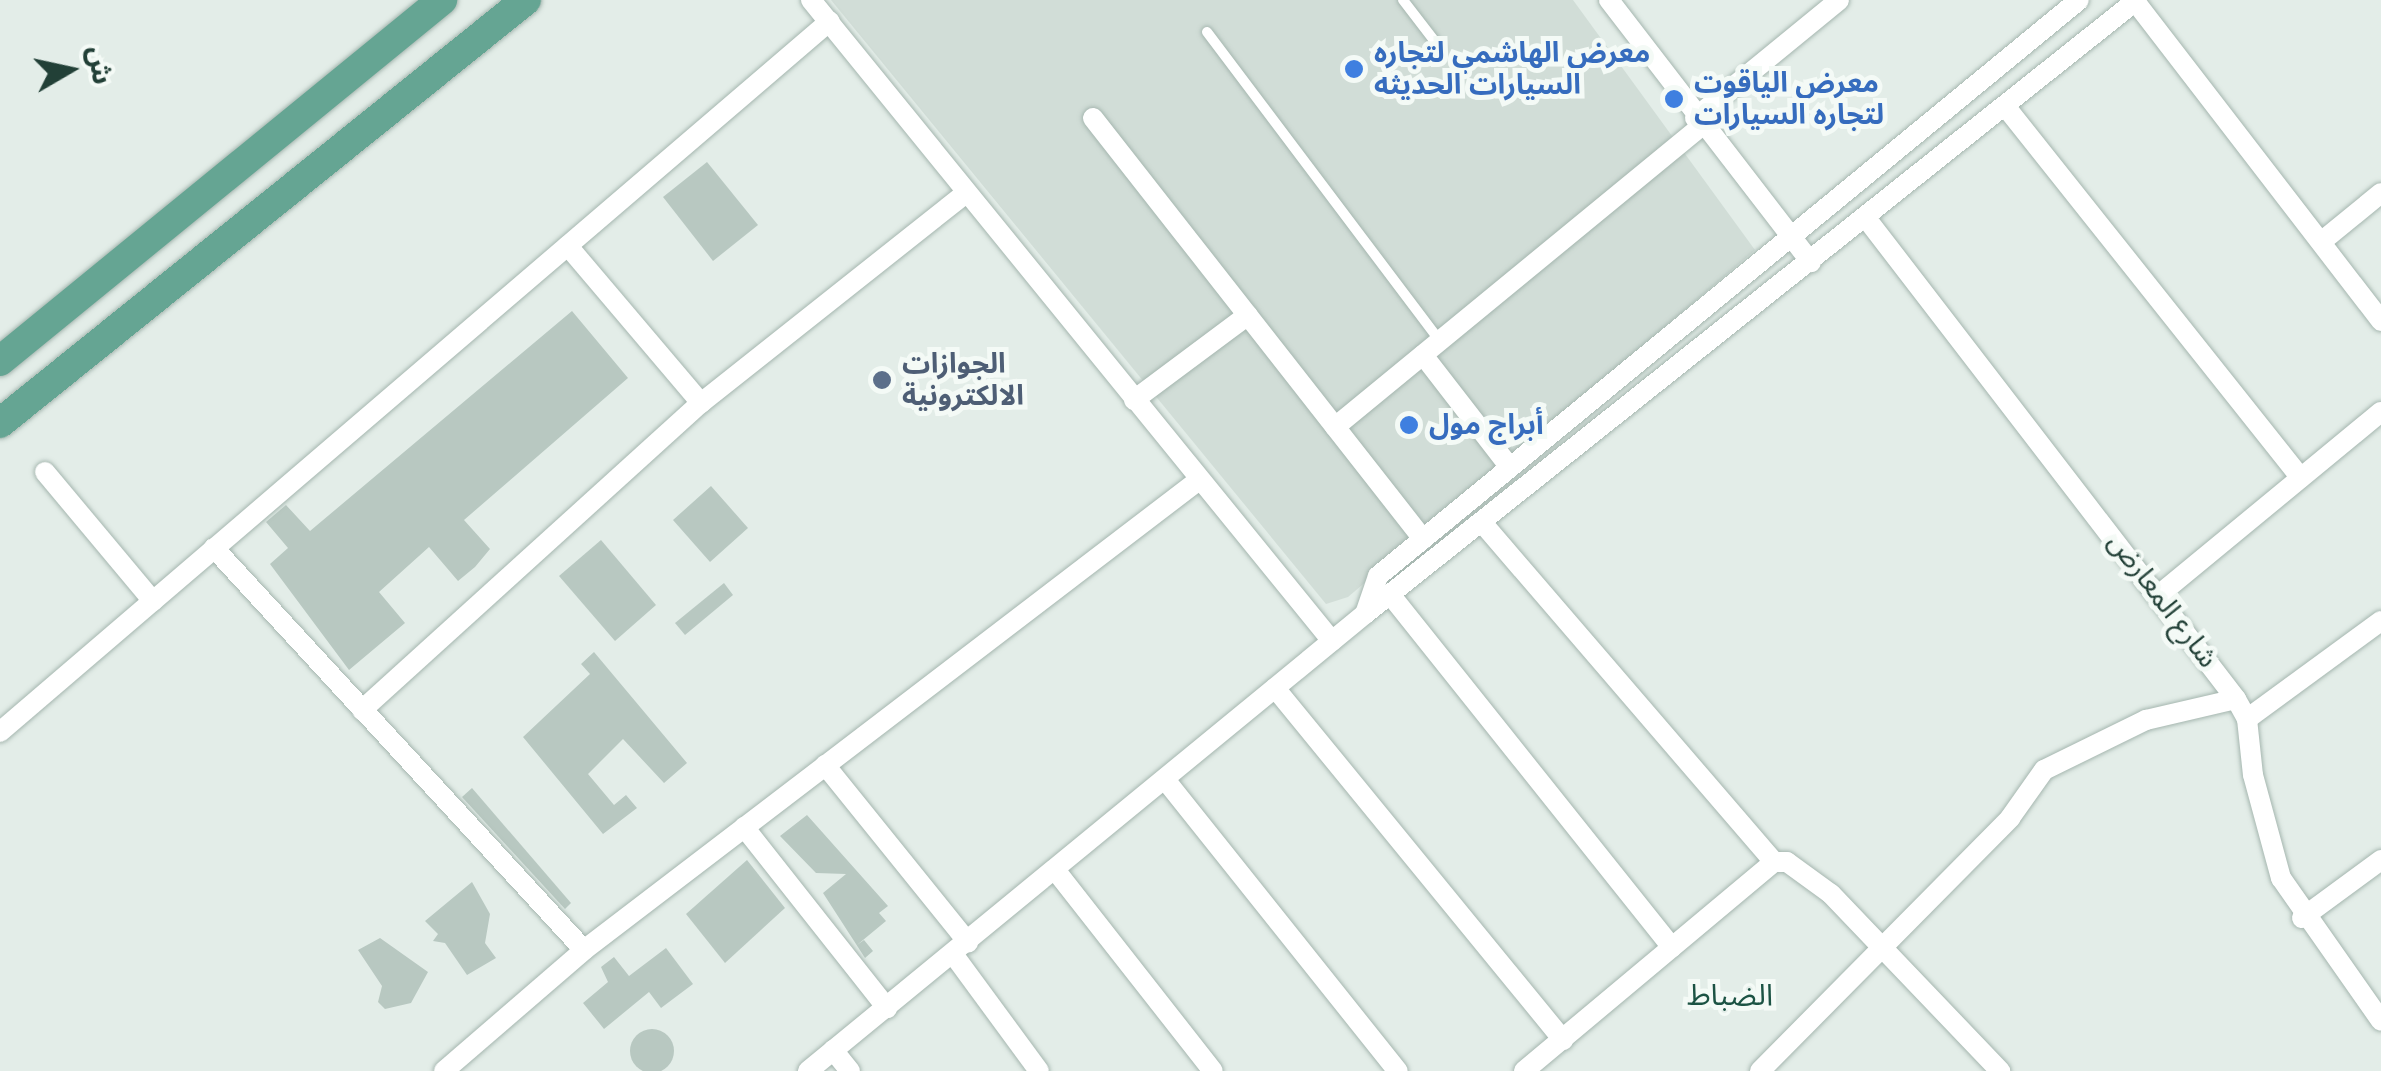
<!DOCTYPE html>
<meta charset="utf-8">
<style>
body{margin:0}
#map{position:relative;width:2381px;height:1071px;overflow:hidden;background:#e3ede8;font-family:"Nunito Sans","Noto Sans Arabic",sans-serif}
div>[style]{position:absolute}
.built>*{inset:0;background:#d1ddd7}
.building>*{inset:0;background:#b8c8c1}
.round{border-radius:50%}
.roads{filter:drop-shadow(0 0 2px #a5b6af) drop-shadow(0 0 2px #a5b6af)}
.service>*{height:10px;margin:-5px;padding:0 5px;transform-origin:5px;border-radius:5px;background:#fff}
.minor>*{height:20px;margin:-10px;padding:0 10px;transform-origin:10px;border-radius:10px;background:#fff}
.primary>*{height:30px;margin:-15px;padding:0 15px;transform-origin:15px;border-radius:15px;background:#65a593}
.dots>*{width:28px;height:28px;translate:-50% -50%;box-sizing:border-box;border:5px solid #f4faf6;border-radius:50%}
span{translate:-50% -50%;white-space:nowrap;text-align:center;line-height:1.15;-webkit-text-stroke:10px #f4faf6;paint-order:stroke}
.shop-label{font-size:28px;color:#366cbe;font-weight:700}
.left{translate:0 -50%;text-align:left}
.service-label{font-size:28px;color:#4e5e75;font-weight:700}
.street-label{font-size:28px;color:#224037}
.neighbourhood-label{font-size:30px;color:#1c5344}
.north{position:absolute;left:20px;top:20px;width:100px;height:100px;-webkit-text-stroke:8px #f4faf6;paint-order:stroke;rotate:81deg;font-size:28px;font-weight:700;line-height:40px;text-align:center;color:#224037}
.north::after{content:'';display:block;margin:auto;width:35px;height:45px;background:#224037;clip-path:polygon(50% 0,100% 100%,50% 72%,0 100%)}
</style>
<div id="map">
<div class="built">
<i style="clip-path:polygon(831px 0,1573px 0,1755px 250px,1348px 597px,1326px 604px)"></i>
</div>
<div class="building">
<i style="clip-path:polygon(707px 162px,758px 225px,713px 261px,663px 197px)"></i>
<i style="clip-path:polygon(572px 311px,628px 378px,464px 520px,490px 549px,475px 567px,458px 581px,429px 547px,379px 592px,405px 623px,349px 670px,270px 564px,288px 548px,266px 522px,286px 505px,310px 531px)"></i>
<i style="clip-path:polygon(711px 486px,748px 528px,710px 562px,673px 520px)"></i>
<i style="clip-path:polygon(601px 540px,656px 605px,615px 641px,559px 576px)"></i>
<i style="clip-path:polygon(724px 583px,733px 595px,685px 635px,675px 623px)"></i>
<i style="clip-path:polygon(594px 652px,687px 763px,664px 783px,623px 739px,588px 774px,614px 805px,626px 795px,637px 808px,603px 834px,523px 737px,590px 674px,581px 664px)"></i>
<i style="clip-path:polygon(472px 788px,571px 903px,565px 909px,462px 797px)"></i>
<i style="clip-path:polygon(807px 815px,888px 906px,879px 913px,886px 921px,857px 945px,864px 940px,873px 951px,865px 958px,823px 893px,846px 874px,816px 873px,780px 836px)"></i>
<i style="clip-path:polygon(747px 860px,785px 908px,725px 963px,686px 914px)"></i>
<i style="clip-path:polygon(472px 882px,490px 914px,485px 943px,496px 958px,467px 975px,445px 943px,433px 941px,438px 934px,425px 921px)"></i>
<i style="clip-path:polygon(380px 938px,428px 972px,411px 1003px,385px 1009px,378px 1002px,382px 986px,358px 950px)"></i>
<i style="clip-path:polygon(666px 948px,693px 984px,661px 1008px,649px 992px,604px 1029px,583px 1003px,608px 982px,601px 967px,614px 957px,629px 976px)"></i>
<i class="round" style="left:630px;top:1029px;width:44px;height:44px"></i>
</div>
<div class="roads">
<div class="service">
<i style="left:1403px;top:0;width:61px;rotate:52.4deg"></i>
<i style="left:1207px;top:32px;width:387px;rotate:53deg"></i>
</div>
<div class="minor">
<i style="left:811px;top:0;width:826px;rotate:50.9deg"></i>
<i style="left:1609px;top:0;width:331px;rotate:52.4deg"></i>
<i style="left:2134px;top:0;width:405px;rotate:52.4deg"></i>
<i style="left:2005px;top:106px;width:475px;rotate:51.5deg"></i>
<i style="left:1093px;top:118px;width:535px;rotate:51.91deg"></i>
<i style="left:1695px;top:118px;width:186px;rotate:-39.3deg"></i>
<i style="left:1866px;top:218px;width:607px;rotate:52.43deg"></i>
<i style="left:2236px;top:699px;width:23px;rotate:61deg"></i>
<i style="left:2247px;top:719px;width:56px;rotate:83.9deg"></i>
<i style="left:2253px;top:775px;width:107px;rotate:74.8deg"></i>
<i style="left:2281px;top:878px;width:174px;rotate:55deg"></i>
<i style="left:2321px;top:242px;width:77px;rotate:-39.2deg"></i>
<i style="left:1423px;top:355px;width:139px;rotate:52.3deg"></i>
<i style="left:1134px;top:400px;width:142px;rotate:-36.7deg"></i>
<i style="left:701px;top:403px;width:338px;rotate:-38.4deg"></i>
<i style="left:1335px;top:427px;width:474px;rotate:-39.4deg"></i>
<i style="left:45px;top:472px;width:168px;rotate:50.1deg"></i>
<i style="left:153px;top:601px;width:891px;rotate:-40.59deg"></i>
<i style="left:1485px;top:526px;width:443px;rotate:49.3deg"></i>
<i style="left:1774px;top:862px;width:13px"></i>
<i style="left:1787px;top:862px;width:54px;rotate:36deg"></i>
<i style="left:1831px;top:894px;width:245px;rotate:46.3deg"></i>
<i style="left:214px;top:548px;width:546px;rotate:47.37deg"></i>
<i style="left:584px;top:950px;width:774px;rotate:-37.39deg"></i>
<i style="left:2160px;top:594px;width:286px;rotate:-39.5deg"></i>
<i style="left:1393px;top:598px;width:447px;rotate:51.4deg"></i>
<i style="left:1365px;top:614px;width:40px;rotate:-71.1deg"></i>
<i style="left:1378px;top:576px;width:907px;rotate:-39.41deg"></i>
<i style="left:1275px;top:688px;width:455px;rotate:50.7deg"></i>
<i style="left:362px;top:710px;width:457px;rotate:-42.2deg"></i>
<i style="left:701px;top:403px;width:206px;rotate:-130.3deg"></i>
<i style="left:2247px;top:719px;width:166px;rotate:-36.2deg"></i>
<i style="left:0;top:732px;width:201px;rotate:-40.6deg"></i>
<i style="left:825px;top:765px;width:228px;rotate:51.1deg"></i>
<i style="left:1167px;top:782px;width:370px;rotate:51.4deg"></i>
<i style="left:744px;top:827px;width:231px;rotate:51.7deg"></i>
<i style="left:1056px;top:871px;width:254px;rotate:51.9deg"></i>
<i style="left:2302px;top:918px;width:98px;rotate:-36.3deg"></i>
<i style="left:953px;top:954px;width:145px;rotate:53.7deg"></i>
<i style="left:833px;top:1050px;width:27px;rotate:51deg"></i>
<i style="left:444px;top:1071px;width:185px;rotate:-40.8deg"></i>
<i style="left:808px;top:1071px;width:720px;rotate:-39.37deg"></i>
<i style="left:1365px;top:614px;width:986px;rotate:-38.5deg"></i>
<i style="left:1524px;top:1071px;width:326px;rotate:-39.9deg"></i>
<i style="left:1760px;top:1071px;width:356px;rotate:-45.3deg"></i>
<i style="left:2010px;top:818px;width:59px;rotate:-54.7deg"></i>
<i style="left:2044px;top:770px;width:114px;rotate:-26.1deg"></i>
<i style="left:2146px;top:720px;width:92px;rotate:-13.1deg"></i>
</div>
<div class="primary">
<i style="left:0;top:361px;width:571px;rotate:-39.24deg"></i>
<i style="left:0;top:423px;width:675px;rotate:-38.81deg"></i>
</div>
</div>
<div class="dots">
<i style="left:1354px;top:69px;background:#3f7fe0"></i>
<i style="left:1674px;top:99px;background:#3f7fe0"></i>
<i style="left:882px;top:380px;background:#5c6f8a"></i>
<i style="left:1409px;top:425px;background:#3f7fe0"></i>
</div>
<div class="shop-label">
<span class="left" style="left:1374px;top:69px">معرض الهاشمي لتجاره<br>السيارات الحديثه</span>
<span class="left" style="left:1694px;top:99px">معرض الياقوت<br>لتجاره السيارات</span>
<span class="left" style="left:1429px;top:425px">أبراج مول</span>
</div>
<div class="service-label">
<span class="left" style="left:902px;top:380px">الجوازات<br>الالكترونية</span>
</div>
<div class="street-label">
<span style="left:2163px;top:600px;rotate:53deg">شارع المعارض</span>
</div>
<div class="neighbourhood-label">
<span style="left:1730px;top:996px">الضباط</span>
</div>
<div class="north">ش</div>
</div>
